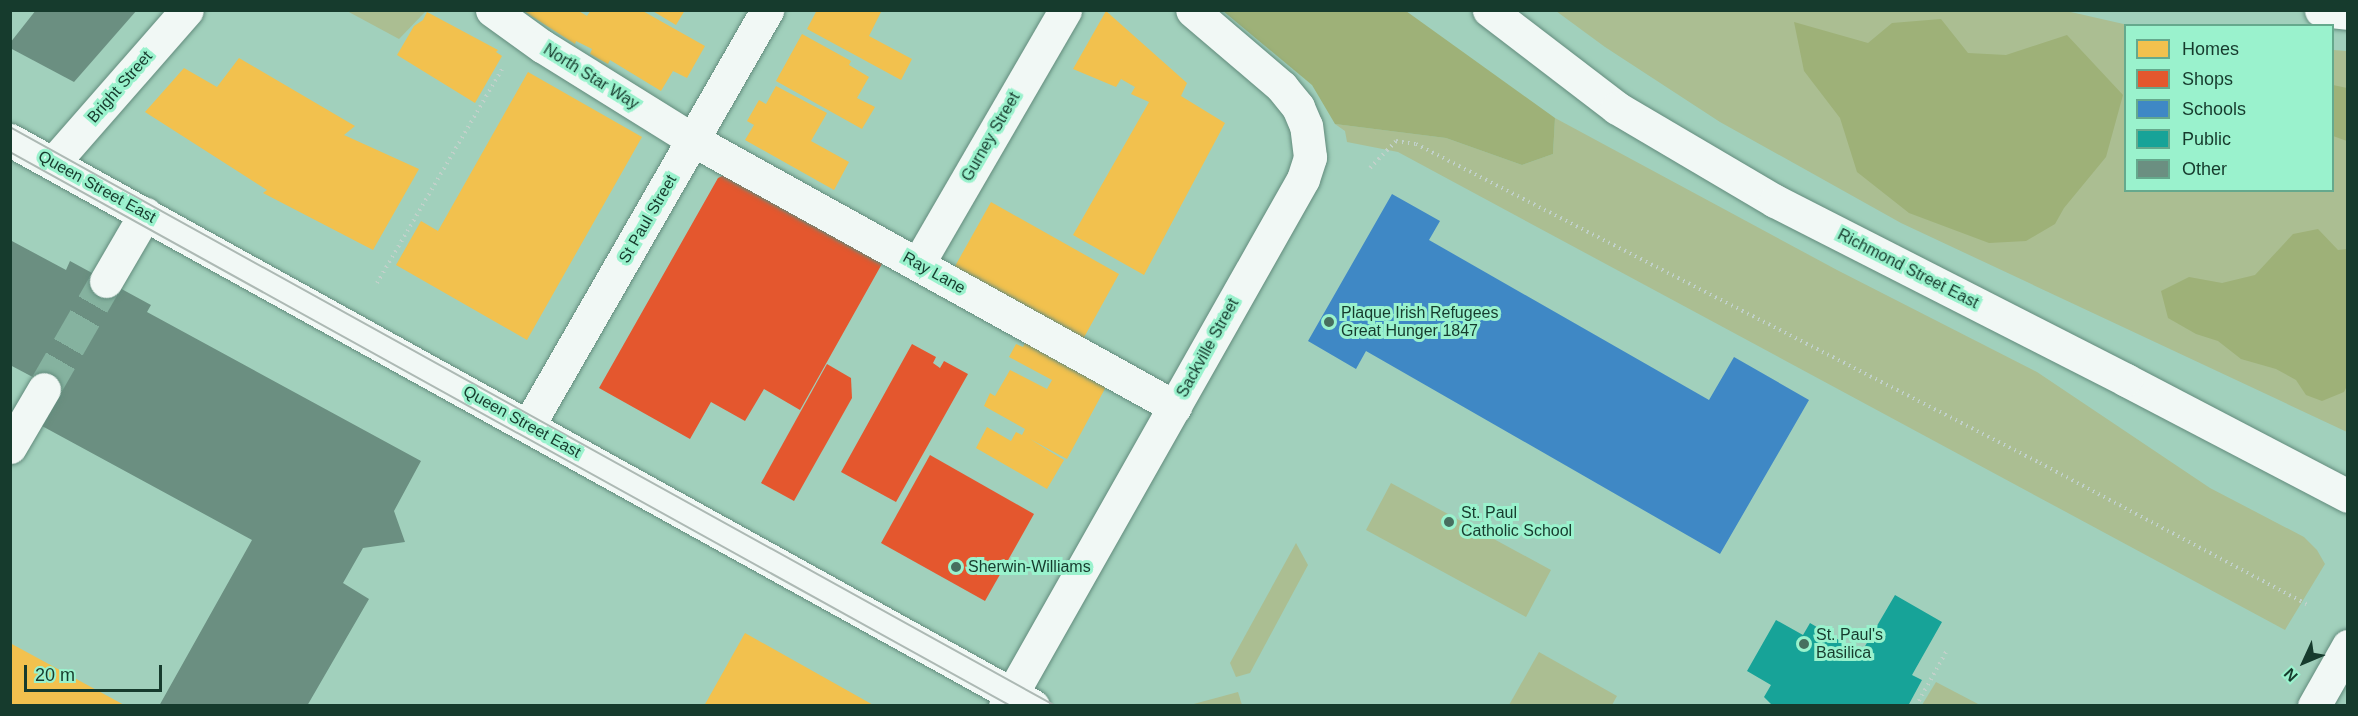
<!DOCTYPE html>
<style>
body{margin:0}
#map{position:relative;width:2358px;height:716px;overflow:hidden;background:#a1d0bc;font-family:Helvetica,sans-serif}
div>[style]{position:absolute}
.green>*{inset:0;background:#abbe92}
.forest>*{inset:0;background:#9eb178}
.homes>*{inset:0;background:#f2c14e}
.shops>*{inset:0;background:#e4572e}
.schools>*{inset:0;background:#3f88c5}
.public>*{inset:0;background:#17a398}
.building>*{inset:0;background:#6b8f81}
.minor-tunnel>*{height:33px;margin-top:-16.5px;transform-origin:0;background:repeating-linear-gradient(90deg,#85b29f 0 33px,transparent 0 49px)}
.path>*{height:4px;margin-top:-2px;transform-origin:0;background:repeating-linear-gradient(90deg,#c1d1ca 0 1.5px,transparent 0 6px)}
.roads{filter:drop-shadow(0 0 2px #628b7c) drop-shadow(0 0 2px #628b7c)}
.minor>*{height:33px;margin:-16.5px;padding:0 16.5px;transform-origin:16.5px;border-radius:16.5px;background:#f1f8f5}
.major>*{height:33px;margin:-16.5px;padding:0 16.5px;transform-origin:16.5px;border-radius:16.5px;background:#f1f8f5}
.highway>*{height:33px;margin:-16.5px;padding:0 16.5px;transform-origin:16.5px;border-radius:16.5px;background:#f1f8f5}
.tram>*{height:1.5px;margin:-0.75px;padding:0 0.75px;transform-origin:0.75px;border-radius:0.75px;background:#adb9b4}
.dots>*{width:16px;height:16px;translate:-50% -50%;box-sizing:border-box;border:3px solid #9af2cd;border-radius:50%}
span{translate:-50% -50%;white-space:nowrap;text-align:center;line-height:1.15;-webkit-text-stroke:6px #9af2cd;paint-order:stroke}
.street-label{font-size:16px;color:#163b2d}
.poi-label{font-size:16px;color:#163b2d}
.left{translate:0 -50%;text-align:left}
.frame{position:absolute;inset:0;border:12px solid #163b2d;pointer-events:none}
.legend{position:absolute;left:2124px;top:24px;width:210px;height:168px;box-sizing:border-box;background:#9af2cd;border:2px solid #65a98d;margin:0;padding:8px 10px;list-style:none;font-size:18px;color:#163b2d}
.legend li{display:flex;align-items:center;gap:12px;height:30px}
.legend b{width:30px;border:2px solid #65a98d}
.north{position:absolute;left:2274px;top:632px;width:60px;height:60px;-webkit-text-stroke:4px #9af2cd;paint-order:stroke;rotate:226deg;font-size:16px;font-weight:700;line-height:24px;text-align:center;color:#163b2d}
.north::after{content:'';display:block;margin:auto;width:21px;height:27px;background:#163b2d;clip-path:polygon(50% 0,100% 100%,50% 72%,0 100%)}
.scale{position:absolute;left:24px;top:665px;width:138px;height:27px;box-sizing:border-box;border:3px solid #163b2d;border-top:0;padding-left:8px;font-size:18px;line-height:21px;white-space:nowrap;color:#163b2d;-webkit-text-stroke:4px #9af2cd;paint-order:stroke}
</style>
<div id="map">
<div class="green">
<i style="clip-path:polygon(2062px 10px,2128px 25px,2126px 26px,2126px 190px,2332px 190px,2333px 50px,2347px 51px,2347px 432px,1901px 223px,1720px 122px,1605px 47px,1556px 11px)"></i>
<i style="clip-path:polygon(347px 11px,426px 11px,399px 39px)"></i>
<i style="clip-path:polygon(1555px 118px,1837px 270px,2037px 372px,2210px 488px,2304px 537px,2317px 550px,2325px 564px,2285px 630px,1398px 152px,1347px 142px,1345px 131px,1335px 124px,1446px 138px,1522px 165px,1553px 154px)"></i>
<i style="clip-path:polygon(1391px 483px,1551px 570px,1526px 617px,1366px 530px)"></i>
<i style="clip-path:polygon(1296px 543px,1308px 565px,1250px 673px,1236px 677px,1230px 663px)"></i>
<i style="clip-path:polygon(1539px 652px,1617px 696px,1612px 705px,1509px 705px)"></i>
<i style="clip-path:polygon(1936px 682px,1980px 705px,1922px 705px)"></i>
<i style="clip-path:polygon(1238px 692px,1242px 705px,1190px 705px)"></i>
</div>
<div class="forest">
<i style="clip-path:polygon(1223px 11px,1406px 11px,1555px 118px,1553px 154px,1522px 165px,1446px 138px,1335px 124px,1312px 85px)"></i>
<i style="clip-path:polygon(1941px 19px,1968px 53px,2006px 55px,2067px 35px,2123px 95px,2106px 157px,2064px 208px,2055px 224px,2026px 241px,1989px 243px,1909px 213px,1857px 172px,1840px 118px,1804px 71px,1794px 22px,1868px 43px,1892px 23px)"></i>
<i style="clip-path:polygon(2333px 85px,2347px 88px,2347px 141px,2333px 136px)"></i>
<i style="clip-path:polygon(2318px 229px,2338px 250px,2347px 249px,2348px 384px,2344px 392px,2322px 401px,2306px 395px,2296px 380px,2276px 369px,2241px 359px,2218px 341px,2196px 334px,2168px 318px,2161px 291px,2189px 277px,2222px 283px,2255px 275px,2293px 234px)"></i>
</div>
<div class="homes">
<i style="clip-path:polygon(522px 10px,577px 10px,587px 16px,591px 10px,641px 10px,705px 46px,687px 78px,673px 71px,661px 91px,610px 60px,608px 64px,590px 54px,592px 49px,576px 41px,575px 44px)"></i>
<i style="clip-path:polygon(651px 10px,685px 10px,676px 25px)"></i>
<i style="clip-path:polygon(817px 10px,882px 10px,869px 36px,912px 59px,901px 80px,807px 29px)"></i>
<i style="clip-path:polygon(1106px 11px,1187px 83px,1181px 96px,1225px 123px,1144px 275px,1073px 235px,1149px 102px,1131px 94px,1135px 87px,1121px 79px,1116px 87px,1073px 69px)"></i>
<i style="clip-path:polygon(427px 12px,498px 50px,496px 52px,502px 56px,475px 103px,397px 55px,414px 26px,423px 20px)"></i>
<i style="clip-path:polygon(802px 34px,851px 61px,849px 65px,869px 77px,857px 98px,875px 107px,862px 129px,776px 81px)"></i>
<i style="clip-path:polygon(239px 58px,355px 126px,344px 135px,419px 169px,373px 250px,263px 193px,267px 190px,145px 112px,184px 68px,217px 87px)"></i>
<i style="clip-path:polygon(528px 72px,642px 137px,527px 340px,396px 265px,421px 221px,438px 231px)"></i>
<i style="clip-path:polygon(776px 86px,827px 113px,811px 141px,849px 162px,834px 190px,745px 140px,754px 125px,747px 121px,759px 100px,766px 104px)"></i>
<i style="clip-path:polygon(991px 202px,1119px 274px,1082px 341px,954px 268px)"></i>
<i style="clip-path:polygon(1027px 339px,1108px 383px,1067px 459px,1030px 439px,1064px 460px,1047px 489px,976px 448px,987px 427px,1011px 441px,1016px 432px,1022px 435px,1025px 429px,984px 406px,990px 393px,995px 396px,1010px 370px,1047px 389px,1052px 380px,1009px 357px,1016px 344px,1023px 347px)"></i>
<i style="clip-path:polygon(745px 633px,875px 706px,704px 706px)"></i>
<i style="clip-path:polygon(10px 643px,126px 706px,10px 706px)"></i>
</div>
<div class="shops">
<i style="clip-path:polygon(728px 173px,883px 262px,800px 410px,764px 389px,745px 421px,711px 402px,690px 439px,599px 388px,718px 178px)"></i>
<i style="clip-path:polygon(912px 344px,936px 357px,933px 363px,940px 368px,944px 361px,968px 374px,896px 502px,841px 472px)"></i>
<i style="clip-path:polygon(827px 364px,851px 378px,852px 398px,794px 501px,761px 483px)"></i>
<i style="clip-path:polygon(930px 455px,1034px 514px,985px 601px,881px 543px)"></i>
</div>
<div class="schools">
<i style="clip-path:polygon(1392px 194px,1440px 221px,1429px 240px,1709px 400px,1734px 357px,1809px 400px,1720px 554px,1366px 351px,1356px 369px,1308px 341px)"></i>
</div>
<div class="public">
<i style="clip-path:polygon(1895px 595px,1942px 622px,1912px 675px,1922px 680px,1908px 706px,1773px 706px,1764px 697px,1771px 685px,1747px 671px,1776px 620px,1803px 635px,1810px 623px,1861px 653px)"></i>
</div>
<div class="building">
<i style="clip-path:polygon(36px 10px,137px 10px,74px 82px,10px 48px,10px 43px)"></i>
<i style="clip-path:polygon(10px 240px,66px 270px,70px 261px,151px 305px,147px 312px,421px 461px,394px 511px,405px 542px,363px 548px,343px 583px,369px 599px,307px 706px,159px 706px,252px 540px,42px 426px,61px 392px,10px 365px)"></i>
</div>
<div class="minor-tunnel">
<i style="left:44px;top:389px;width:125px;rotate:-60.1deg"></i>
</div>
<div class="path">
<i style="left:1370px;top:168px;width:37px;rotate:-46deg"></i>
<i style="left:1396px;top:141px;width:20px;rotate:9deg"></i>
<i style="left:1416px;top:144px;width:701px;rotate:27.08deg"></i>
<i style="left:2040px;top:463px;width:303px;rotate:27.9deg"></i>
<i style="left:377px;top:283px;width:250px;rotate:-59.7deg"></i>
<i style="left:1916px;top:706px;width:62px;rotate:-60.9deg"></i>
</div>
<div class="roads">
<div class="minor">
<i style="left:492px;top:10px;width:62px;rotate:35.8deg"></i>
<i style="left:542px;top:46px;width:178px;rotate:31.9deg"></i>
<i style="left:693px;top:140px;width:551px;rotate:28.98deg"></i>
<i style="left:53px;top:163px;width:203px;rotate:-48.8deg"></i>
<i style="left:918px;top:264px;width:293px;rotate:-59.9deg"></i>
<i style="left:106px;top:281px;width:78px;rotate:-59.8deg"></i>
<i style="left:528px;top:426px;width:480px;rotate:-60.1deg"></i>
<i style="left:10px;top:447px;width:67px;rotate:-59.6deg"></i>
<i style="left:1005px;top:706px;width:605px;rotate:-60.51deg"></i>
<i style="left:1303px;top:179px;width:23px;rotate:-72deg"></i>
<i style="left:1310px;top:157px;width:31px;rotate:-97deg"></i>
<i style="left:1306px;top:126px;width:21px;rotate:-113deg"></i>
<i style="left:1298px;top:107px;width:26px;rotate:-129deg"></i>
<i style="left:1282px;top:87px;width:118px;rotate:-139.5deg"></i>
<i style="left:2314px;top:706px;width:69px;rotate:-60.5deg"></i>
</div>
<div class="major">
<i style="left:10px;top:140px;width:1169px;rotate:28.95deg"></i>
<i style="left:2126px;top:380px;width:250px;rotate:27.6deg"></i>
</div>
<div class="highway">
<i style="left:1489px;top:10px;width:161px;rotate:37.4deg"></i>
<i style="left:1617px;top:108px;width:183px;rotate:30.5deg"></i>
<i style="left:1775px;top:201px;width:394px;rotate:27deg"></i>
<i style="left:2321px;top:10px;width:27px;rotate:6deg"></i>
</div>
</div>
<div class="tram">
<i style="left:10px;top:127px;width:1196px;rotate:28.97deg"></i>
<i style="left:10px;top:152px;width:1144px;rotate:28.96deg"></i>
</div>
<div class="dots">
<i style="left:1329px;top:322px;background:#476f5f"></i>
<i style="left:1449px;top:522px;background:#476f5f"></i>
<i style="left:956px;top:567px;background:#476f5f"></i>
<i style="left:1804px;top:644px;background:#476f5f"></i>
</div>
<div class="street-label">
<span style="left:591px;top:77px;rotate:32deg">North Star Way</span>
<span style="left:120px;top:87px;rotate:-49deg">Bright Street</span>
<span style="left:991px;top:137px;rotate:-60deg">Gurney Street</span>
<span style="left:97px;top:187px;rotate:29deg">Queen Street East</span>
<span style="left:648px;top:219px;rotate:-60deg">St Paul Street</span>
<span style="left:1908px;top:269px;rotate:27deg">Richmond Street East</span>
<span style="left:934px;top:273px;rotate:29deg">Ray Lane</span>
<span style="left:1208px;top:348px;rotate:-61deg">Sackville Street</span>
<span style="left:522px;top:422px;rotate:29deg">Queen Street East</span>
</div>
<div class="poi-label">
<span class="left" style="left:1341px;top:322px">Plaque Irish Refugees<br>Great Hunger 1847</span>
<span class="left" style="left:1461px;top:522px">St. Paul<br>Catholic School</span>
<span class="left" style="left:968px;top:567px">Sherwin-Williams</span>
<span class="left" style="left:1816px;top:644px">St. Paul's<br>Basilica</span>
</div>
<div class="frame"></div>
<ul class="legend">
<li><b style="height:16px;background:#f2c14e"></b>Homes</li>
<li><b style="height:16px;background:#e4572e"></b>Shops</li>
<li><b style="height:16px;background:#3f88c5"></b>Schools</li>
<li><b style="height:16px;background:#17a398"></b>Public</li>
<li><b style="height:16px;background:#6b8f81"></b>Other</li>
</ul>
<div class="north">N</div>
<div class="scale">20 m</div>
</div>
